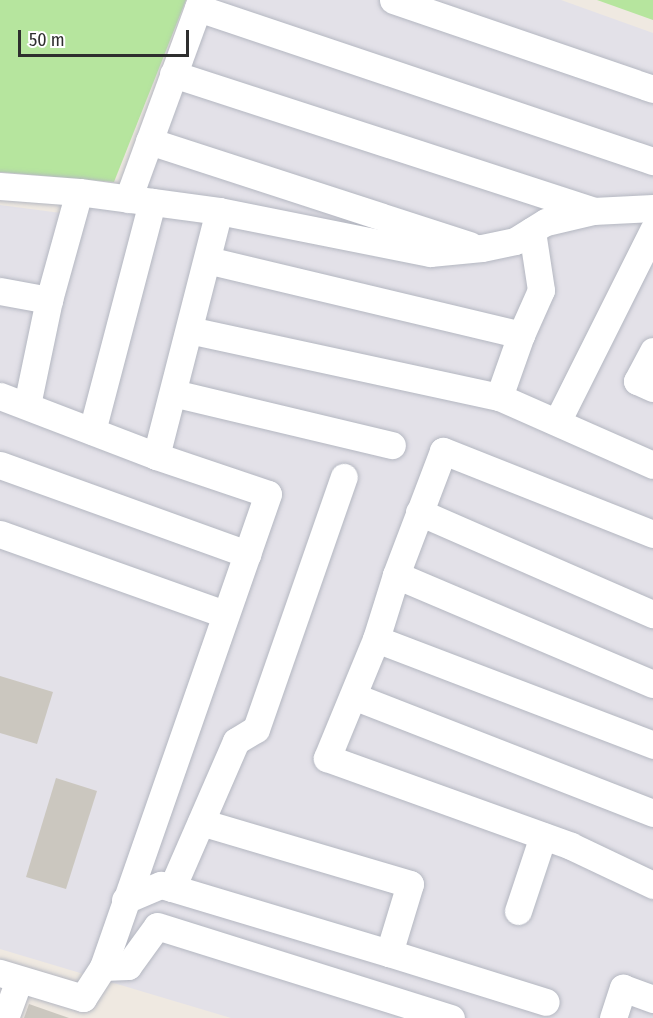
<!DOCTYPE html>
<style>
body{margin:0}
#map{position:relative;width:653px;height:1018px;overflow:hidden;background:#efe9e1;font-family:"Fira Sans Condensed",sans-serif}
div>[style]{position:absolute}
.industrial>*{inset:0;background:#e3e1e8}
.green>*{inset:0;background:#b6e59e}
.building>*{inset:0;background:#cbc7bf}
.roads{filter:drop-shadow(0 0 2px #b4b7c1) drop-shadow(0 0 2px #b4b7c1)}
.minor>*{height:27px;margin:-13.5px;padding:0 13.5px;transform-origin:13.5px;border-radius:13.5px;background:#fff}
span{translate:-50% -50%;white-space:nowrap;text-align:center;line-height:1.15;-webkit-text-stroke:4.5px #fff;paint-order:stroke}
.scale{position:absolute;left:18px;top:30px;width:171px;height:27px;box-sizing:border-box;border:3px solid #2e2e2e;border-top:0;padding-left:8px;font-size:18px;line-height:21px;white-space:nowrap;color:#2e2e2e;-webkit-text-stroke:4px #fff;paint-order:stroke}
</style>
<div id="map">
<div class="industrial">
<i style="clip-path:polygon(196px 0,561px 0,653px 33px,653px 1018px,231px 1018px,0 949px,0 205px,76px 215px,124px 187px)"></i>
</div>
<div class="green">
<i style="clip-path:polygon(0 0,186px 0,114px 182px,0 172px)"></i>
<i style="clip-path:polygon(597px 0,653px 0,653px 20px)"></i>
</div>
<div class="building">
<i style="clip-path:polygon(0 676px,53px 692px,37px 744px,0 733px)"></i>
<i style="clip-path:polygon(56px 778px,97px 791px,66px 889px,26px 877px)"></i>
<i style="clip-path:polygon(29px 1004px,69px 1018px,24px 1018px)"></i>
</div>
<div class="roads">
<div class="minor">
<i style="left:393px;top:0;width:275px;rotate:18.9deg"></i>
<i style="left:198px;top:8px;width:480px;rotate:18.6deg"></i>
<i style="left:173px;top:74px;width:441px;rotate:18deg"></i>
<i style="left:149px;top:141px;width:337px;rotate:18deg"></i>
<i style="left:0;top:186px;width:79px;rotate:4.3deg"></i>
<i style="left:79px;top:192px;width:141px;rotate:7.7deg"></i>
<i style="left:219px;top:211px;width:215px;rotate:11.3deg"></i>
<i style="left:430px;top:253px;width:52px;rotate:-5.5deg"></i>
<i style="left:482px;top:248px;width:34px;rotate:-12deg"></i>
<i style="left:515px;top:241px;width:36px;rotate:-32deg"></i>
<i style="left:546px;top:222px;width:48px;rotate:-13.2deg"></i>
<i style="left:593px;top:211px;width:60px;rotate:-2.9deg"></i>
<i style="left:128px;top:199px;width:212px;rotate:-69.9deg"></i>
<i style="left:207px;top:260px;width:323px;rotate:13.4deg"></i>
<i style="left:0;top:291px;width:50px;rotate:10.4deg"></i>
<i style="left:189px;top:330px;width:317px;rotate:12.2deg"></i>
<i style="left:499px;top:397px;width:168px;rotate:23.8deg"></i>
<i style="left:653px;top:351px;width:34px;rotate:118deg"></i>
<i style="left:637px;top:381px;width:17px;rotate:24deg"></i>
<i style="left:173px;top:393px;width:225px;rotate:13.4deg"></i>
<i style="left:0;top:396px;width:167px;rotate:21deg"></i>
<i style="left:156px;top:456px;width:118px;rotate:18.7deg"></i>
<i style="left:268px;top:494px;width:501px;rotate:109.23deg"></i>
<i style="left:103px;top:967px;width:37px;rotate:123deg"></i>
<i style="left:83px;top:998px;width:87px;rotate:-163.2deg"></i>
<i style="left:499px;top:397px;width:66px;rotate:-70.5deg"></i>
<i style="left:521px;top:335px;width:49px;rotate:-66deg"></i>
<i style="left:541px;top:290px;width:60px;rotate:-98.7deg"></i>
<i style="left:27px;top:405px;width:107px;rotate:-78.2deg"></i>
<i style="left:49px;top:300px;width:112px;rotate:-74.5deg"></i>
<i style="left:557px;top:422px;width:215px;rotate:-63.4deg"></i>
<i style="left:92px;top:431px;width:237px;rotate:-75.3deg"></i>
<i style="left:156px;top:456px;width:253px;rotate:-75.6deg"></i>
<i style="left:0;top:465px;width:263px;rotate:19.8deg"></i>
<i style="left:419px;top:512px;width:255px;rotate:23.6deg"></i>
<i style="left:0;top:534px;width:239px;rotate:19.6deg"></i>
<i style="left:653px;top:534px;width:226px;rotate:-158.4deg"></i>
<i style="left:443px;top:451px;width:133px;rotate:110.8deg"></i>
<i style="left:396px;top:575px;width:67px;rotate:107.4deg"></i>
<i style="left:376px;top:639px;width:129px;rotate:112.4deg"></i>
<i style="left:327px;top:758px;width:259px;rotate:19.8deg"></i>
<i style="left:571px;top:846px;width:91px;rotate:25.4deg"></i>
<i style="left:396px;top:575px;width:279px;rotate:23deg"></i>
<i style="left:376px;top:639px;width:297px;rotate:20.9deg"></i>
<i style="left:353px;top:696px;width:322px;rotate:21.3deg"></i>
<i style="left:172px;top:888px;width:227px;rotate:16.7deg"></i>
<i style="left:389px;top:953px;width:72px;rotate:-73.1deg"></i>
<i style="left:410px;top:884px;width:218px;rotate:-163.5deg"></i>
<i style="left:125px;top:900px;width:39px;rotate:-23deg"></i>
<i style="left:161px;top:885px;width:11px;rotate:15deg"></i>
<i style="left:172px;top:888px;width:160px;rotate:-66.5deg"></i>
<i style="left:236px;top:741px;width:23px;rotate:-31deg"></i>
<i style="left:256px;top:729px;width:267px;rotate:-70.8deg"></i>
<i style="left:518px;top:911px;width:79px;rotate:-71.6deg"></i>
<i style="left:389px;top:953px;width:164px;rotate:17.3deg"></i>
<i style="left:103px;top:967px;width:25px;rotate:-2deg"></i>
<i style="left:128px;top:966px;width:49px;rotate:-54.1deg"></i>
<i style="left:157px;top:926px;width:308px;rotate:17.4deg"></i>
<i style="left:5px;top:1018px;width:40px;rotate:-69.8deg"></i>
<i style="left:613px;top:1018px;width:32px;rotate:-72deg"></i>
<i style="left:623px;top:988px;width:32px;rotate:20deg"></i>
</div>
</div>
<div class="scale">50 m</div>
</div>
